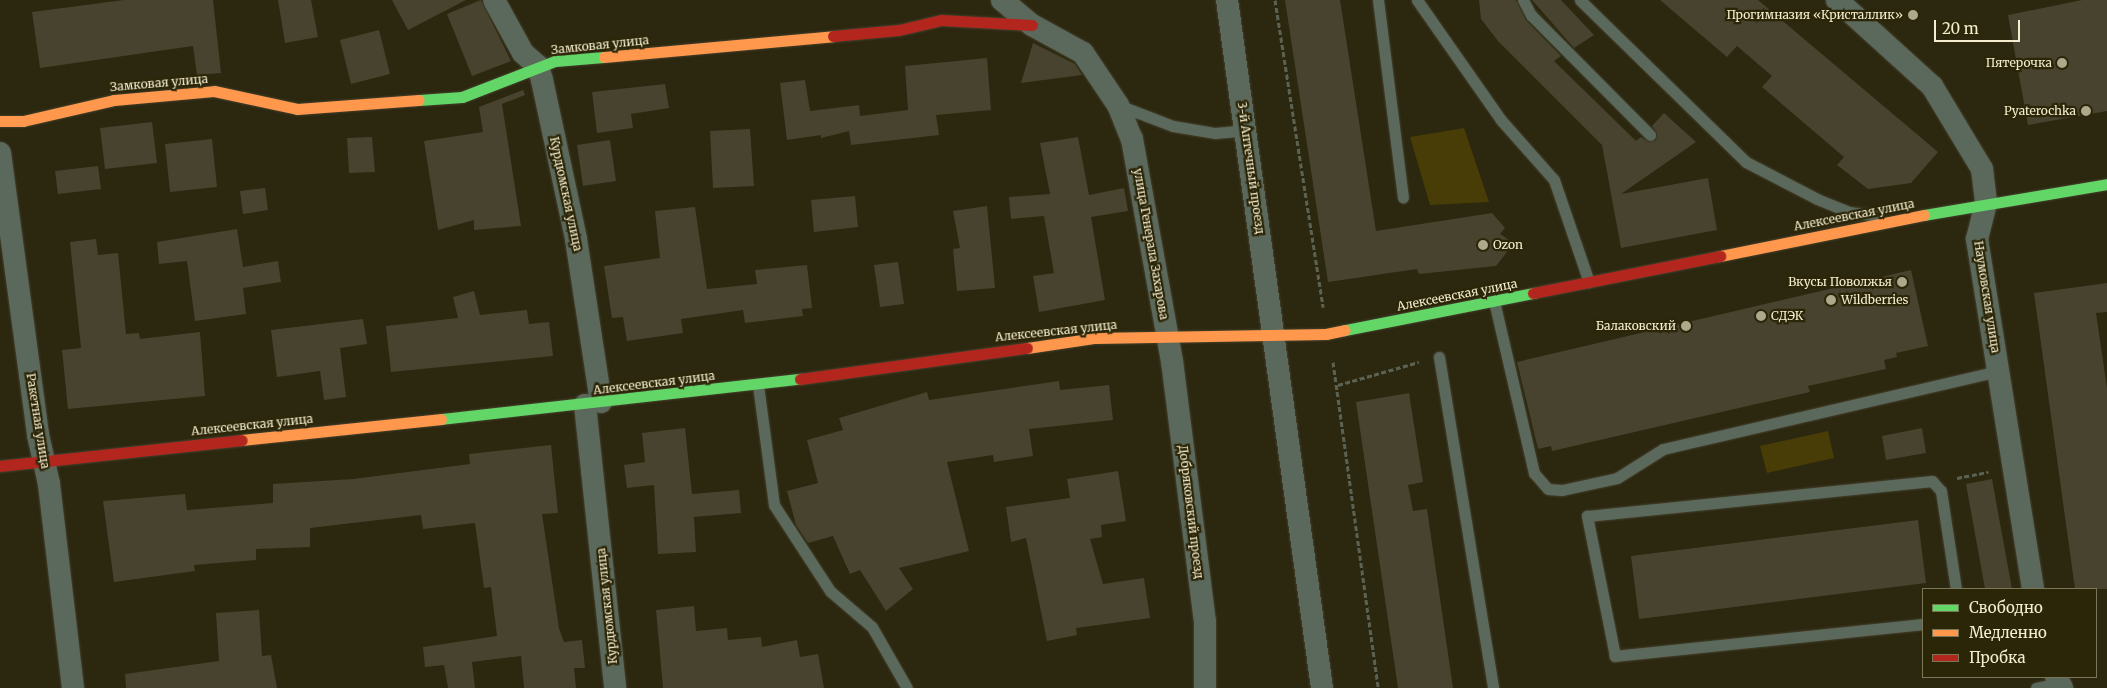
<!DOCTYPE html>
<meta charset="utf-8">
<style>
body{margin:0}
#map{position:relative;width:2107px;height:688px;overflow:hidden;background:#2c270f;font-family:Merriweather,serif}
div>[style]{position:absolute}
.green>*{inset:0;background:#483d07}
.building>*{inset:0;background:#47432e}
.path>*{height:3px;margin-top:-1.5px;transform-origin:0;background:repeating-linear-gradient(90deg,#5c6252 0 5px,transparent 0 7.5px)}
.roads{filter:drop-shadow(0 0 1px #45412d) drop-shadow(0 0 1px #45412d)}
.lane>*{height:11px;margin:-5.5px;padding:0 5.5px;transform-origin:5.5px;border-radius:5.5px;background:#5b695c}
.street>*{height:22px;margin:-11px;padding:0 11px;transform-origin:11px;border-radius:11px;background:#5b695c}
.fast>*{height:11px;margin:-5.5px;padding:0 5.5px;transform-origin:5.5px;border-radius:5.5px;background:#63d668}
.slow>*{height:11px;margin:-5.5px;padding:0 5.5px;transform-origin:5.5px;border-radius:5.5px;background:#ff974d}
.jam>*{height:11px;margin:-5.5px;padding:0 5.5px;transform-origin:5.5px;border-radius:5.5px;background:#b3261e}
.dots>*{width:14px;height:14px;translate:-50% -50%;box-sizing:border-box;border:2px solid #2c2608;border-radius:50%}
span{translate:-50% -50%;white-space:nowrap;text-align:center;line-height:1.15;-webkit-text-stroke:4.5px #2c2608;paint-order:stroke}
.poi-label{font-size:12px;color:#f4edd0}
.right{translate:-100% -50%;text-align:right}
.left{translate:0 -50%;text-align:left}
.street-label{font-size:12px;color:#f4edd0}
.legend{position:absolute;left:1922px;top:588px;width:175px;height:90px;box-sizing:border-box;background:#2c2608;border:1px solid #7c7658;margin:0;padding:6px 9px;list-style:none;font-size:15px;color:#f4edd0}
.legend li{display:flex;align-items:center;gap:10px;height:25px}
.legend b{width:25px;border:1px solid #7c7658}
.scale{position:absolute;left:1934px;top:20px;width:86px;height:22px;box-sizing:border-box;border:2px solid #f4edd0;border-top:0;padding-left:6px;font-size:15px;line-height:18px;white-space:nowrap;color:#f4edd0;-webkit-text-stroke:4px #2c2608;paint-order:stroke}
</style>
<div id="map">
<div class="green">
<i style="clip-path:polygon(1464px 128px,1489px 202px,1430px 205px,1410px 137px)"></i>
<i style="clip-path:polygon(1828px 431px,1834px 458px,1767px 473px,1760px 446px)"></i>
</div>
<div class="building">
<i style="clip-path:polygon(124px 0,213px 0,221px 73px,197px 75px,193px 46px,40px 68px,32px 12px)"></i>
<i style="clip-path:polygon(278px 0,311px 0,318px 37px,285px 43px)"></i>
<i style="clip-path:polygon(392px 0,466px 0,408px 30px)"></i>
<i style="clip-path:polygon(481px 0,511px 61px,472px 76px,447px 14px)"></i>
<i style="clip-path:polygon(1285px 0,1340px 0,1376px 231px,1492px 213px,1505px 228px,1500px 234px,1514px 243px,1496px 266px,1419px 274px,1417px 269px,1328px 282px)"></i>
<i style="clip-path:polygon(1479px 0,1516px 0,1526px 20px,1561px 56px,1554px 61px,1636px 141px,1641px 137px,1649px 142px,1656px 140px,1657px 133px,1652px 126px,1664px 113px,1696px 142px,1621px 194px,1708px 178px,1717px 230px,1621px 248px,1602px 145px,1498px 41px,1481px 19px)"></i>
<i style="clip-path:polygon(1532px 0,1561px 0,1594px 35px,1574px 48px)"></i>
<i style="clip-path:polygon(1660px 0,1758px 0,1938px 152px,1911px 183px,1868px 189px,1837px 165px,1844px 157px,1762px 87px,1772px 76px,1737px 46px,1727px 57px)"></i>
<i style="clip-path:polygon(2082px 0,2107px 0,2107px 111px,2028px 125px,2008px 15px)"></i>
<i style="clip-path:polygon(379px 30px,390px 74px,351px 84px,340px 40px)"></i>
<i style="clip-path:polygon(1033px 43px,1075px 64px,1082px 75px,1021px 83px)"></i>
<i style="clip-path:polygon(987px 58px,991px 110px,936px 115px,939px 135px,851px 145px,849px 131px,821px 138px,821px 135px,787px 140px,780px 83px,805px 80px,810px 111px,859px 105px,860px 116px,908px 110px,905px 66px)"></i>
<i style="clip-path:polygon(665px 84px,669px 108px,631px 114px,633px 128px,597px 133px,592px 92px)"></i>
<i style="clip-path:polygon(523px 90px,525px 95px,502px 104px,521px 226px,474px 230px,474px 220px,438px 230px,424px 141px,483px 132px,479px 107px)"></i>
<i style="clip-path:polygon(152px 122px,157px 163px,105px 169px,100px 128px)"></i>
<i style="clip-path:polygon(750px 129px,754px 186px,713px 188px,710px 131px)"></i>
<i style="clip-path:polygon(372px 137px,375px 172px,349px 173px,347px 138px)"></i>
<i style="clip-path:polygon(1078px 137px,1089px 195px,1124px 188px,1128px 211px,1091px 217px,1105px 300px,1039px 312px,1033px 276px,1054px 273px,1044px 216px,1011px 219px,1009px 197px,1050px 194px,1040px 143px)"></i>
<i style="clip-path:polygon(212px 139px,217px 187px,170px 192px,165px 144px)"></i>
<i style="clip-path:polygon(610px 140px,616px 181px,583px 186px,577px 145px)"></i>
<i style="clip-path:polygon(98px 166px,101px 189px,58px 194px,55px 171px)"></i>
<i style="clip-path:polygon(265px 188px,268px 210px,243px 214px,240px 191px)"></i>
<i style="clip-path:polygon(855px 196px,858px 227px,814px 232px,811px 200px)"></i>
<i style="clip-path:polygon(987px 206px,995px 288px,957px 291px,953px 249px,960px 248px,953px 211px)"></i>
<i style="clip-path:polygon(695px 207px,707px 289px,757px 284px,755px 270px,807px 265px,812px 308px,802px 309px,803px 316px,745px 323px,743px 310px,681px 319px,683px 333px,627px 341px,623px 317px,612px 318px,604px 266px,660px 258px,655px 211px)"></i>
<i style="clip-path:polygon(237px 229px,243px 267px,278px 261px,281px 282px,243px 288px,246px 314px,195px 321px,187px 261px,159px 264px,157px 242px)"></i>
<i style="clip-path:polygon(96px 239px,98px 255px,118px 253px,126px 334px,139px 333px,140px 339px,200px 332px,205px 396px,68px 409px,62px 350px,81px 348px,70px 242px)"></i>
<i style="clip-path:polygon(898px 262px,904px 304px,880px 307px,874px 265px)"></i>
<i style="clip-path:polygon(1911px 270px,1928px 346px,1896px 353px,1897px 357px,1884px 360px,1886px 369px,1808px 386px,1810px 392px,1752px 405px,1552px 451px,1551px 446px,1538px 449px,1517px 362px)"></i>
<i style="clip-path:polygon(2107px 283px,2107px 312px,2096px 313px,2107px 388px,2107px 589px,2075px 589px,2034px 293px)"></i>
<i style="clip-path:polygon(474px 291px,480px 315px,527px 310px,529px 324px,549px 322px,553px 356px,391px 372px,386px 326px,458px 318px,453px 297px)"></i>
<i style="clip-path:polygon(363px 319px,367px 344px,340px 348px,346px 397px,324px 400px,320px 371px,277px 377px,271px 330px)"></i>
<i style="clip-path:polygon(1059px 381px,1060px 390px,1109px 385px,1113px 420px,1029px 429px,1033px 456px,994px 462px,993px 455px,947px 462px,969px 551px,899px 568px,913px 589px,886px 611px,860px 570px,850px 574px,833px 536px,808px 543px,796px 525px,787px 491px,818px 483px,807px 440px,843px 430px,839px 418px,927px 392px,929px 400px)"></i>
<i style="clip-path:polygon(1409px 393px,1423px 482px,1408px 485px,1413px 511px,1427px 509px,1453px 688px,1398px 688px,1356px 402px)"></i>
<i style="clip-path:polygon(685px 428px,692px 494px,739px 490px,741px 513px,694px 517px,696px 552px,658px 554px,654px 485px,627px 488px,624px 465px,645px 462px,642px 433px)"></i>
<i style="clip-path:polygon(1922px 428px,1926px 453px,1886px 460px,1882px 436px)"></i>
<i style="clip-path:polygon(551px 445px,558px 513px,542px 514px,559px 628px,564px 642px,582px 640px,585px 668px,574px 668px,576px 688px,524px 688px,521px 656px,472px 662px,475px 688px,448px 688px,444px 665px,425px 667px,423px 647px,497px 636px,491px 587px,484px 588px,475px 523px,423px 529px,421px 515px,310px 528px,310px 547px,256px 549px,256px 560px,194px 565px,195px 571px,114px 582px,103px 501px,185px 494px,187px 510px,273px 503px,273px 484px,353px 479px,470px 464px,469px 454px)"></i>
<i style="clip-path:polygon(1118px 471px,1126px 521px,1101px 525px,1102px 537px,1090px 539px,1103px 584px,1144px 578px,1150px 618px,1076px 628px,1077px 635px,1047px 641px,1026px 538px,1011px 542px,1006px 507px,1070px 498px,1067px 479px)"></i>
<i style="clip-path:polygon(1992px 479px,2012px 589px,1985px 589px,1966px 484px)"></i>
<i style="clip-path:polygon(1918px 520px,1926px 583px,1639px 619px,1631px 556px)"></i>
<i style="clip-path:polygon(694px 606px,696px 631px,727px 628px,728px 640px,761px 637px,762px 647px,797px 640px,800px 657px,818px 654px,824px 688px,663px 688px,656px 610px)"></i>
<i style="clip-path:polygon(259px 610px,262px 656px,271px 655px,277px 688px,126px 688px,125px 674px,219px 661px,216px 613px)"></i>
</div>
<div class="path">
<i style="left:1275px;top:0;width:311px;rotate:81.1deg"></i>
<i style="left:1333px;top:362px;width:329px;rotate:82.1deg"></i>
<i style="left:1338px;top:385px;width:84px;rotate:-15.9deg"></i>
<i style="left:1957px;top:478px;width:32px;rotate:-11deg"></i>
</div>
<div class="roads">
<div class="lane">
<i style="left:1378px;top:0;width:199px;rotate:82.8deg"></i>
<i style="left:1417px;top:0;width:146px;rotate:55deg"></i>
<i style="left:1501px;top:120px;width:80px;rotate:48.5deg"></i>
<i style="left:1554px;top:180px;width:108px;rotate:71.1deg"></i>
<i style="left:1523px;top:0;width:17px;rotate:62deg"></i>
<i style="left:1531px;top:15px;width:169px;rotate:45.2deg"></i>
<i style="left:1580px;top:0;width:232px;rotate:44.3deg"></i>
<i style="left:1746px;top:162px;width:80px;rotate:27.5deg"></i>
<i style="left:1817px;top:199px;width:35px;rotate:22deg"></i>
<i style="left:1849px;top:212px;width:25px;rotate:7deg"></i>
<i style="left:1118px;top:105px;width:59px;rotate:20.9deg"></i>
<i style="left:1173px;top:126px;width:43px;rotate:9.5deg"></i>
<i style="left:1215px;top:133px;width:32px;rotate:-5deg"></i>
<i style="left:1494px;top:301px;width:177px;rotate:76.9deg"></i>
<i style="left:1534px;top:473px;width:21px;rotate:49deg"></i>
<i style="left:1548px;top:489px;width:14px;rotate:4deg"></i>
<i style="left:1562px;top:490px;width:56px;rotate:-12.3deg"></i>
<i style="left:1617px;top:478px;width:54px;rotate:-32.2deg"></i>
<i style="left:1663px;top:449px;width:345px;rotate:-13.1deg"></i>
<i style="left:1439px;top:357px;width:335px;rotate:80.7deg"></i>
<i style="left:758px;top:385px;width:121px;rotate:82.4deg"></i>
<i style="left:774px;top:505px;width:103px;rotate:56.9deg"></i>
<i style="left:830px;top:591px;width:55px;rotate:40.6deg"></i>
<i style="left:872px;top:627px;width:70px;rotate:60.2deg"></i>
<i style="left:1923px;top:624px;width:310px;rotate:174.1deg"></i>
<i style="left:1615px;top:656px;width:143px;rotate:-101.3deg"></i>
<i style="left:1587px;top:516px;width:347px;rotate:-5.8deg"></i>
<i style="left:1932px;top:481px;width:13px;rotate:48deg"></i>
<i style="left:1941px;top:491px;width:99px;rotate:81.3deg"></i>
<i style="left:2036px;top:688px;width:24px;rotate:-12deg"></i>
</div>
<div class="street">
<i style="left:494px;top:0;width:60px;rotate:61.3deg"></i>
<i style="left:523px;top:53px;width:20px;rotate:41deg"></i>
<i style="left:538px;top:66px;width:15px;rotate:74deg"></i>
<i style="left:542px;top:80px;width:163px;rotate:77.9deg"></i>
<i style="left:576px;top:239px;width:165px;rotate:81.3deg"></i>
<i style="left:1002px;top:0;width:39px;rotate:40deg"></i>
<i style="left:1032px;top:25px;width:58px;rotate:28.8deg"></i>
<i style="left:1083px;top:53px;width:63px;rotate:56.1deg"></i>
<i style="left:1118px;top:105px;width:37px;rotate:68deg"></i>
<i style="left:1132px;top:139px;width:226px;rotate:79.8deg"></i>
<i style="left:1172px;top:361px;width:262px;rotate:82.8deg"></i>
<i style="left:1205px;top:621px;width:67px;rotate:90deg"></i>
<i style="left:1227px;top:0;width:695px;rotate:82.14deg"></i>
<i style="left:1837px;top:0;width:128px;rotate:42.2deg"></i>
<i style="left:1932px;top:86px;width:97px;rotate:58.9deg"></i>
<i style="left:1982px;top:169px;width:34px;rotate:83deg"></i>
<i style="left:1986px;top:203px;width:37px;rotate:104deg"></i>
<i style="left:1977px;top:239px;width:354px;rotate:80.9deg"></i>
<i style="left:0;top:153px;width:285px;rotate:82.3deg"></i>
<i style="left:38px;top:435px;width:50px;rotate:77.3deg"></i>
<i style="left:49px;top:484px;width:205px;rotate:83.3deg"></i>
<i style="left:585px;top:405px;width:285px;rotate:83.9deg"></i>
<i style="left:2056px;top:677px;width:13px;rotate:61deg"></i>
</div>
<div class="fast">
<i style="left:419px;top:100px;width:43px;rotate:-4deg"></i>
<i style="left:462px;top:97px;width:100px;rotate:-21.2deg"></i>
<i style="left:555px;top:61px;width:49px;rotate:-4.7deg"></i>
<i style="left:1924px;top:215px;width:186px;rotate:-9.6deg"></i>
<i style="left:1345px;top:330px;width:192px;rotate:-11.1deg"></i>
<i style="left:441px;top:419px;width:361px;rotate:-6.4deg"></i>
</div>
<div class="slow">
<i style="left:604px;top:57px;width:230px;rotate:-5.2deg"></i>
<i style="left:0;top:121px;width:23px"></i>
<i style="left:23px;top:121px;width:93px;rotate:-13deg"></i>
<i style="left:114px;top:100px;width:100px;rotate:-5.1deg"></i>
<i style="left:214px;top:91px;width:85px;rotate:12.2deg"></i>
<i style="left:297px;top:109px;width:122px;rotate:-4.2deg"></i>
<i style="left:1720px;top:256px;width:208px;rotate:-11.4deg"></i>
<i style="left:1027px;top:348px;width:69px;rotate:-8.4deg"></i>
<i style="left:1095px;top:338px;width:231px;rotate:-1deg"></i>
<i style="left:1326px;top:334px;width:19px;rotate:-12deg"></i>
<i style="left:242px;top:440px;width:200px;rotate:-6deg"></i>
</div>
<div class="jam">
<i style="left:833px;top:36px;width:66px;rotate:-5.2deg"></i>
<i style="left:899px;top:30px;width:43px;rotate:-13.4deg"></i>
<i style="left:941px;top:20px;width:91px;rotate:3.1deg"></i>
<i style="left:1533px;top:293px;width:191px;rotate:-11.2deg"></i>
<i style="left:800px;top:379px;width:229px;rotate:-7.8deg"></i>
<i style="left:0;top:466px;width:243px;rotate:-6.1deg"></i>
</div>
</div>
<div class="dots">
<i style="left:1913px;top:15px;background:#aea88c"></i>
<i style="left:2062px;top:63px;background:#aea88c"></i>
<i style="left:2086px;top:111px;background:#aea88c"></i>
<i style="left:1483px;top:245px;background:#aea88c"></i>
<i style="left:1902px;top:282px;background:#aea88c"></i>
<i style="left:1831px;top:300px;background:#aea88c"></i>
<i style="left:1761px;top:316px;background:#aea88c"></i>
<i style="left:1686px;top:326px;background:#aea88c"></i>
</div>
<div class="poi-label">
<span class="right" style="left:1903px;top:15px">Прогимназия «Кристаллик»</span>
<span class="right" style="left:2052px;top:63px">Пятерочка</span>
<span class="right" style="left:2076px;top:111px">Pyaterochka</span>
<span class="left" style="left:1493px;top:245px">Ozon</span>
<span class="right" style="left:1892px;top:282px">Вкусы Поволжья</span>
<span class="left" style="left:1841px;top:300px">Wildberries</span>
<span class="left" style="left:1771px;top:316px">СДЭК</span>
<span class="right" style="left:1676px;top:326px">Балаковский</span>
</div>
<div class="street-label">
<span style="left:600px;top:45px;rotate:-6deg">Замковая улица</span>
<span style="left:159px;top:83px;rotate:-5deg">Замковая улица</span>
<span style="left:1251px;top:168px;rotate:82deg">3-й Аптечный проезд</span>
<span style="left:566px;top:194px;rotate:78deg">Курдюмская улица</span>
<span style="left:1854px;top:215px;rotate:-11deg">Алексеевская улица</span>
<span style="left:1151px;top:244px;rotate:80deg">улица Генерала Захарова</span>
<span style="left:1457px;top:295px;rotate:-11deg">Алексеевская улица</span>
<span style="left:1987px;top:297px;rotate:81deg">Наумовская улица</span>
<span style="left:1056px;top:331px;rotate:-6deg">Алексеевская улица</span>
<span style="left:654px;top:383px;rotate:-7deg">Алексеевская улица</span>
<span style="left:38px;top:421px;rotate:81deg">Ракетная улица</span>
<span style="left:252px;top:425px;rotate:-6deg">Алексеевская улица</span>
<span style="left:1191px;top:512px;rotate:83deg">Добряковский проезд</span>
<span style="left:607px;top:606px;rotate:-96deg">Курдюмская улица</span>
</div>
<ul class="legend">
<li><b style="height:6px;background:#63d668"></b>Свободно</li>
<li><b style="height:6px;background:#ff974d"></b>Медленно</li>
<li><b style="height:6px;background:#b3261e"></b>Пробка</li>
</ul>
<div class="scale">20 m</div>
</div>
